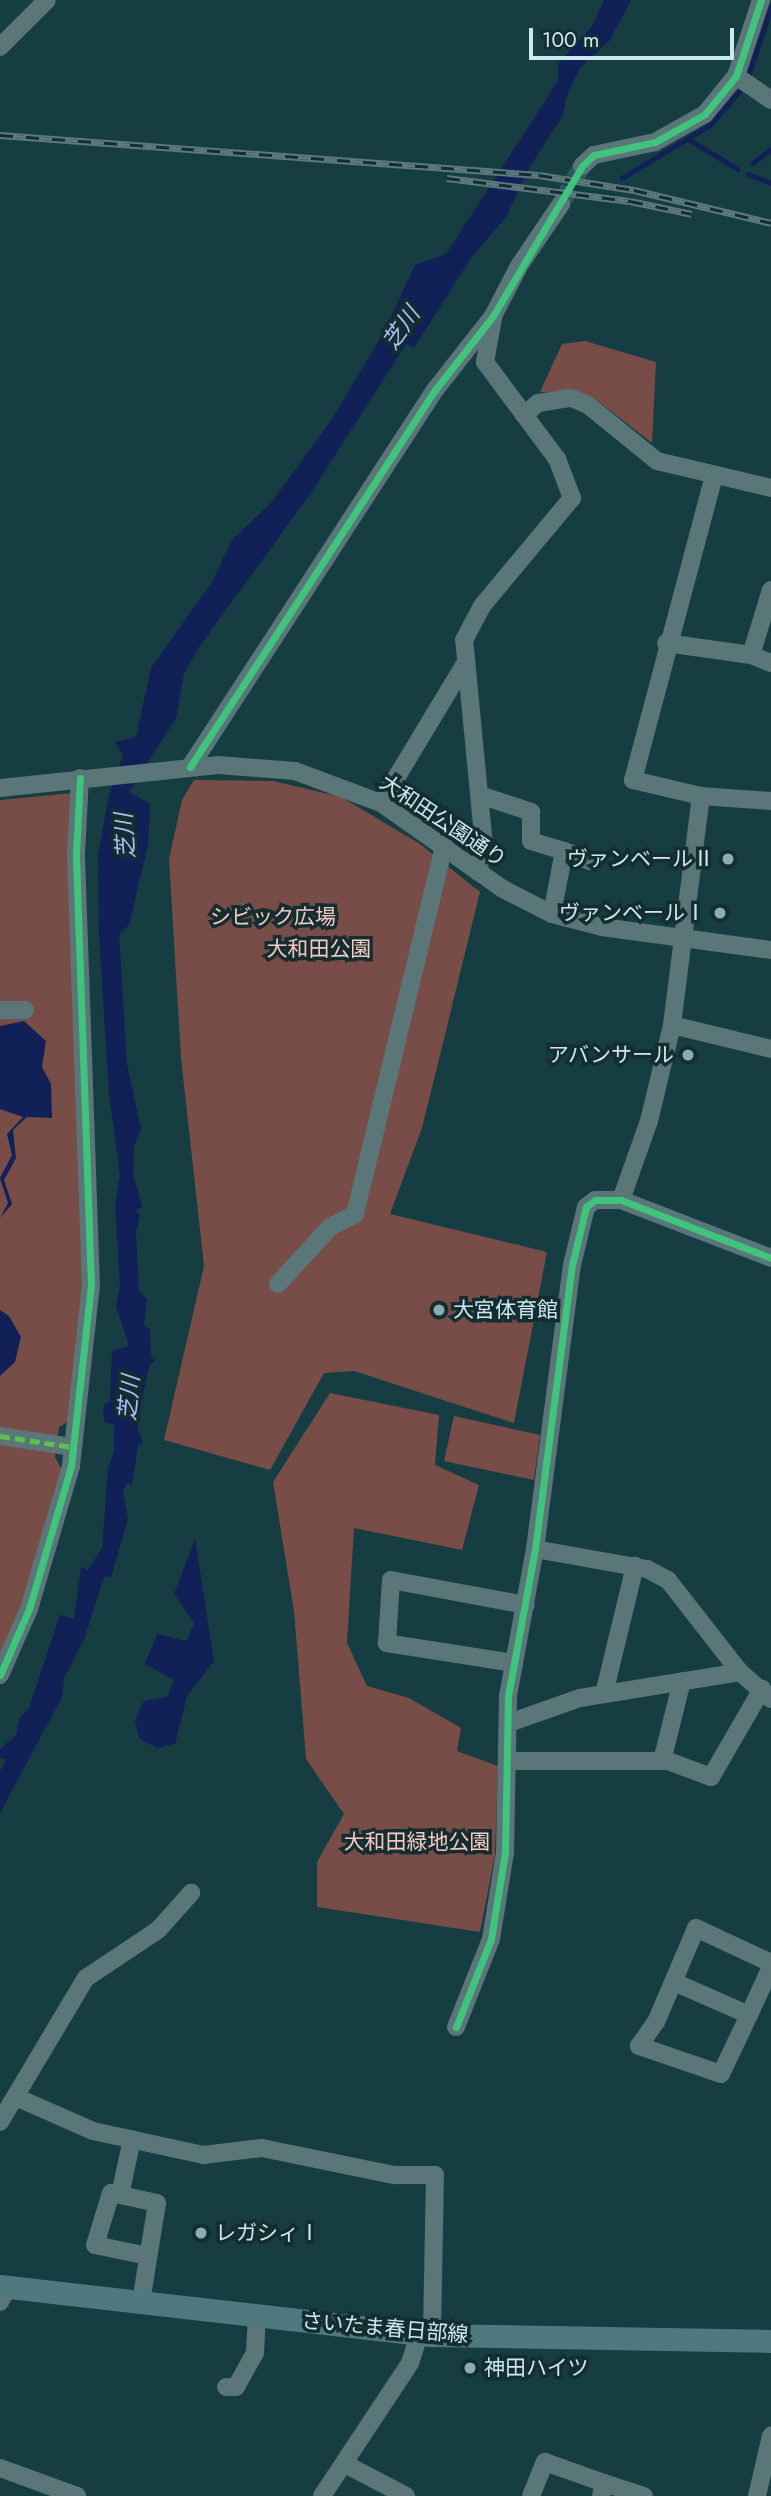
<!DOCTYPE html>
<meta charset="utf-8">
<style>
body{margin:0}
#map{position:relative;width:771px;height:2496px;overflow:hidden;background:#153d42;font-family:Jost,"Noto Sans JP",sans-serif}
div>[style]{position:absolute}
.green>*{inset:0;background:#784d48}
.water>*{inset:0;background:#112056}
.stream>*{height:4.5px;margin:-2.25px;padding:0 2.25px;transform-origin:2.25px;border-radius:2.25px;background:#112056}
.minor-tunnel>*{height:18px;margin-top:-9px;transform-origin:0;background:repeating-linear-gradient(90deg,#30575c 0 18px,transparent 0 27px)}
.minor>*{height:18px;margin:-9px;padding:0 9px;transform-origin:9px;border-radius:9px;background:#5a7679}
.major>*{height:23px;margin:-11.5px;padding:0 11.5px;transform-origin:11.5px;border-radius:11.5px;background:#4f797e}
.rail>*{height:7px;margin-top:-3.5px;transform-origin:0;background:repeating-linear-gradient(90deg,#142d31 0 13px,#5d797e 0 26px);box-sizing:border-box;border-block:2px solid #5d797e}
.quiet>*{height:5px;margin-top:-2.5px;transform-origin:0;background:repeating-linear-gradient(90deg,#5fbe4e 0 10px,transparent 0 15px)}
.cycleway>*{height:7px;margin:-3.5px;padding:0 3.5px;transform-origin:3.5px;border-radius:3.5px;background:#40c37c}
.dots>*{width:19px;height:19px;translate:-50% -50%;box-sizing:border-box;border:4px solid #142d31;border-radius:50%}
span{translate:-50% -50%;white-space:nowrap;text-align:center;line-height:1.15;-webkit-text-stroke:7px #142d31;paint-order:stroke}
.street-label{font-size:21px;color:#cbe9ee}
.poi-label{font-size:21px;color:#cbe9ee}
.right{translate:-100% -50%;text-align:right}
.left{translate:0 -50%;text-align:left}
.park-label{font-size:21px;color:#f7c8c1}
.water-label{font-size:23px;color:#acc1f8;font-style:italic}
.scale{position:absolute;left:529px;top:28px;width:205px;height:32px;box-sizing:border-box;border:4px solid #cbe9ee;border-top:0;padding-left:9px;font-size:21px;line-height:24px;white-space:nowrap;color:#cbe9ee;-webkit-text-stroke:5px #142d31;paint-order:stroke}
</style>
<div id="map">
<div class="green">
<i style="clip-path:polygon(585px 341px,656px 362px,652px 443px,594px 398px,574px 392px,540px 392px,562px 344px)"></i>
<i style="clip-path:polygon(194px 780px,273px 781px,341px 797px,420px 844px,480px 892px,422px 1128px,390px 1214px,547px 1252px,514px 1423px,354px 1371px,324px 1373px,270px 1470px,164px 1440px,204px 1266px,181px 1058px,169px 859px,182px 800px)"></i>
<i style="clip-path:polygon(73px 793px,85px 1287px,71px 1420px,59px 1427px,55px 1457px,63px 1472px,23px 1617px,0 1666px,0 800px)"></i>
<i style="clip-path:polygon(330px 1393px,439px 1415px,435px 1465px,479px 1485px,462px 1550px,354px 1528px,347px 1643px,367px 1686px,409px 1698px,461px 1728px,457px 1751px,498px 1766px,495px 1855px,480px 1932px,317px 1907px,317px 1862px,344px 1814px,306px 1759px,294px 1611px,273px 1482px)"></i>
<i style="clip-path:polygon(454px 1416px,540px 1435px,534px 1480px,444px 1461px)"></i>
</div>
<div class="water">
<i style="clip-path:polygon(604px 0,631px 0,610px 40px,581px 67px,568px 92px,563px 115px,528px 170px,506px 217px,471px 258px,414px 348px,406px 344px,311px 493px,199px 647px,184px 674px,176px 718px,129px 792px,150px 804px,148px 845px,129px 925px,119px 935px,127px 1064px,141px 1129px,134px 1146px,133px 1173px,142px 1207px,136px 1210px,140px 1215px,136px 1232px,139px 1291px,147px 1299px,144px 1326px,150px 1329px,151px 1358px,155px 1360px,149px 1366px,143px 1395px,135px 1397px,141px 1405px,137px 1428px,143px 1442px,138px 1445px,132px 1485px,127px 1483px,123px 1490px,128px 1519px,111px 1577px,104px 1577px,85px 1637px,64px 1678px,62px 1697px,0 1813px,0 1771px,6px 1760px,0 1758px,0 1749px,16px 1735px,20px 1717px,29px 1708px,60px 1615px,74px 1619px,81px 1567px,88px 1570px,102px 1548px,108px 1468px,114px 1452px,114px 1425px,105px 1422px,103px 1413px,104px 1404px,110px 1402px,112px 1351px,129px 1346px,116px 1306px,120px 1287px,115px 1205px,120px 1175px,109px 1094px,99px 935px,98px 855px,109px 795px,123px 755px,115px 742px,136px 737px,151px 668px,212px 582px,232px 540px,271px 503px,330px 422px,383px 334px,415px 265px,446px 254px,558px 81px,558px 64px,593px 25px)"></i>
<i style="clip-path:polygon(24px 1021px,46px 1041px,42px 1067px,51px 1084px,52px 1118px,27px 1117px,13px 1130px,16px 1158px,4px 1180px,12px 1204px,0 1218px,8px 1203px,0 1178px,12px 1155px,7px 1134px,23px 1117px,0 1109px,0 1026px)"></i>
<i style="clip-path:polygon(0 1310px,9px 1316px,21px 1337px,15px 1362px,0 1376px)"></i>
<i style="clip-path:polygon(195px 1539px,214px 1661px,187px 1696px,175px 1744px,157px 1748px,139px 1738px,135px 1720px,144px 1701px,167px 1697px,174px 1680px,145px 1664px,157px 1634px,187px 1641px,194px 1623px,174px 1594px)"></i>
</div>
<div class="stream">
<i style="left:747px;top:80px;width:77px;rotate:-71.8deg"></i>
<i style="left:688px;top:139px;width:58px;rotate:31deg"></i>
<i style="left:753px;top:163px;width:23px;rotate:-38deg"></i>
<i style="left:748px;top:174px;width:25px;rotate:21deg"></i>
<i style="left:622px;top:178px;width:103px;rotate:-31.1deg"></i>
<i style="left:710px;top:125px;width:50px;rotate:-49deg"></i>
</div>
<div class="minor-tunnel">
<i style="left:561px;top:204px;width:43px;rotate:-61.1deg"></i>
</div>
<div class="minor">
<i style="left:0;top:47px;width:66px;rotate:-45deg"></i>
<i style="left:736px;top:76px;width:42px;rotate:34.4deg"></i>
<i style="left:582px;top:166px;width:16px;rotate:-43deg"></i>
<i style="left:594px;top:155px;width:62px;rotate:-12deg"></i>
<i style="left:655px;top:142px;width:57px;rotate:-29.2deg"></i>
<i style="left:705px;top:114px;width:49px;rotate:-50.8deg"></i>
<i style="left:736px;top:76px;width:80px;rotate:-71.8deg"></i>
<i style="left:524px;top:415px;width:18px;rotate:-41deg"></i>
<i style="left:538px;top:403px;width:33px;rotate:-9deg"></i>
<i style="left:571px;top:398px;width:18px;rotate:22deg"></i>
<i style="left:588px;top:405px;width:89px;rotate:39.1deg"></i>
<i style="left:657px;top:461px;width:117px;rotate:13.3deg"></i>
<i style="left:666px;top:643px;width:86px;rotate:8deg"></i>
<i style="left:751px;top:655px;width:22px;rotate:22deg"></i>
<i style="left:751px;top:655px;width:68px;rotate:-72.9deg"></i>
<i style="left:190px;top:767px;width:450px;rotate:-57deg"></i>
<i style="left:435px;top:390px;width:94px;rotate:-51.9deg"></i>
<i style="left:493px;top:316px;width:56px;rotate:-62.5deg"></i>
<i style="left:519px;top:266px;width:75px;rotate:-55.9deg"></i>
<i style="left:0;top:788px;width:219px;rotate:-6deg"></i>
<i style="left:218px;top:765px;width:77px;rotate:4.5deg"></i>
<i style="left:295px;top:771px;width:92px;rotate:20.4deg"></i>
<i style="left:381px;top:803px;width:149px;rotate:35.2deg"></i>
<i style="left:503px;top:889px;width:55px;rotate:27deg"></i>
<i style="left:552px;top:914px;width:52px;rotate:14.6deg"></i>
<i style="left:602px;top:927px;width:171px;rotate:7.8deg"></i>
<i style="left:480px;top:795px;width:54px;rotate:18.4deg"></i>
<i style="left:531px;top:812px;width:29px;rotate:90deg"></i>
<i style="left:531px;top:841px;width:34px;rotate:17deg"></i>
<i style="left:564px;top:851px;width:64px;rotate:100.8deg"></i>
<i style="left:701px;top:796px;width:70px;rotate:4.1deg"></i>
<i style="left:381px;top:803px;width:165px;rotate:-58.9deg"></i>
<i style="left:564px;top:851px;width:28px;rotate:21deg"></i>
<i style="left:478px;top:872px;width:27px;rotate:-77deg"></i>
<i style="left:484px;top:846px;width:207px;rotate:-95.5deg"></i>
<i style="left:464px;top:640px;width:38px;rotate:-62deg"></i>
<i style="left:482px;top:606px;width:141px;rotate:-50.2deg"></i>
<i style="left:572px;top:498px;width:42px;rotate:-111deg"></i>
<i style="left:557px;top:459px;width:121px;rotate:-126.6deg"></i>
<i style="left:485px;top:362px;width:44px;rotate:-79.5deg"></i>
<i style="left:0;top:1010px;width:25px"></i>
<i style="left:672px;top:1025px;width:102px;rotate:13.6deg"></i>
<i style="left:621px;top:1200px;width:84px;rotate:-70.5deg"></i>
<i style="left:649px;top:1121px;width:99px;rotate:-76.5deg"></i>
<i style="left:672px;top:1025px;width:231px;rotate:-82.8deg"></i>
<i style="left:701px;top:796px;width:70px;rotate:-166.8deg"></i>
<i style="left:633px;top:780px;width:316px;rotate:-75.1deg"></i>
<i style="left:278px;top:1284px;width:77px;rotate:-47.6deg"></i>
<i style="left:330px;top:1227px;width:28px;rotate:-27deg"></i>
<i style="left:355px;top:1214px;width:379px;rotate:-76.4deg"></i>
<i style="left:0;top:1436px;width:74px;rotate:8.6deg"></i>
<i style="left:535px;top:1549px;width:114px;rotate:10.1deg"></i>
<i style="left:647px;top:1569px;width:24px;rotate:28deg"></i>
<i style="left:668px;top:1580px;width:117px;rotate:52deg"></i>
<i style="left:740px;top:1672px;width:41px;rotate:41.1deg"></i>
<i style="left:514px;top:1663px;width:129px;rotate:-171.1deg"></i>
<i style="left:387px;top:1643px;width:63px;rotate:-86.4deg"></i>
<i style="left:391px;top:1580px;width:137px;rotate:10.5deg"></i>
<i style="left:0;top:1675px;width:72px;rotate:-66.3deg"></i>
<i style="left:29px;top:1609px;width:149px;rotate:-73.6deg"></i>
<i style="left:71px;top:1466px;width:181px;rotate:-83.7deg"></i>
<i style="left:91px;top:1286px;width:432px;rotate:-92deg"></i>
<i style="left:76px;top:854px;width:76px;rotate:-87deg"></i>
<i style="left:604px;top:1694px;width:132px;rotate:-76.4deg"></i>
<i style="left:509px;top:1723px;width:75px;rotate:-19.4deg"></i>
<i style="left:580px;top:1698px;width:162px;rotate:-9.2deg"></i>
<i style="left:510px;top:1761px;width:158px"></i>
<i style="left:668px;top:1761px;width:46px;rotate:20.4deg"></i>
<i style="left:711px;top:1777px;width:102px;rotate:-59.9deg"></i>
<i style="left:662px;top:1761px;width:82px;rotate:-76deg"></i>
<i style="left:674px;top:1982px;width:82px;rotate:23.7deg"></i>
<i style="left:749px;top:2015px;width:53px;rotate:-65.4deg"></i>
<i style="left:749px;top:2015px;width:65px;rotate:115.4deg"></i>
<i style="left:721px;top:2074px;width:87px;rotate:-161.1deg"></i>
<i style="left:639px;top:2046px;width:29px;rotate:-55deg"></i>
<i style="left:656px;top:2022px;width:102px;rotate:-66.9deg"></i>
<i style="left:696px;top:1928px;width:83px;rotate:25deg"></i>
<i style="left:456px;top:2027px;width:95px;rotate:-68.3deg"></i>
<i style="left:491px;top:1939px;width:87px;rotate:-80.8deg"></i>
<i style="left:505px;top:1853px;width:157px;rotate:-88.9deg"></i>
<i style="left:508px;top:1696px;width:149px;rotate:-79.6deg"></i>
<i style="left:535px;top:1549px;width:286px;rotate:-82.6deg"></i>
<i style="left:572px;top:1265px;width:60px;rotate:-76.4deg"></i>
<i style="left:586px;top:1207px;width:11px;rotate:-38deg"></i>
<i style="left:595px;top:1200px;width:26px"></i>
<i style="left:621px;top:1200px;width:161px;rotate:21.1deg"></i>
<i style="left:18px;top:2098px;width:82px;rotate:23.7deg"></i>
<i style="left:93px;top:2131px;width:113px;rotate:12.3deg"></i>
<i style="left:203px;top:2155px;width:59px;rotate:-6.8deg"></i>
<i style="left:262px;top:2148px;width:135px;rotate:11.6deg"></i>
<i style="left:394px;top:2175px;width:41px"></i>
<i style="left:435px;top:2175px;width:160px;rotate:91.1deg"></i>
<i style="left:0;top:2122px;width:168px;rotate:-59.2deg"></i>
<i style="left:86px;top:1978px;width:87px;rotate:-33.7deg"></i>
<i style="left:158px;top:1930px;width:50px;rotate:-48.3deg"></i>
<i style="left:120px;top:2195px;width:57px;rotate:-77.9deg"></i>
<i style="left:0;top:2302px;width:18px;rotate:-63deg"></i>
<i style="left:141px;top:2302px;width:100px;rotate:-80.8deg"></i>
<i style="left:157px;top:2203px;width:47px;rotate:-167.7deg"></i>
<i style="left:111px;top:2193px;width:54px;rotate:107.1deg"></i>
<i style="left:95px;top:2245px;width:54px;rotate:11.7deg"></i>
<i style="left:226px;top:2387px;width:10px"></i>
<i style="left:236px;top:2387px;width:39px;rotate:-61deg"></i>
<i style="left:255px;top:2353px;width:38px;rotate:-87deg"></i>
<i style="left:345px;top:2464px;width:69px;rotate:27.7deg"></i>
<i style="left:0;top:2468px;width:82px;rotate:20deg"></i>
<i style="left:604px;top:2483px;width:42px;rotate:18deg"></i>
<i style="left:322px;top:2496px;width:159px;rotate:-56.5deg"></i>
<i style="left:410px;top:2363px;width:32px;rotate:-72deg"></i>
<i style="left:531px;top:2496px;width:37px;rotate:-68deg"></i>
<i style="left:545px;top:2462px;width:63px;rotate:19.6deg"></i>
<i style="left:604px;top:2483px;width:13px;rotate:103deg"></i>
<i style="left:757px;top:2496px;width:62px;rotate:-76.9deg"></i>
</div>
<div class="major">
<i style="left:0;top:2286px;width:435px;rotate:6.5deg"></i>
<i style="left:432px;top:2335px;width:339px;rotate:1deg"></i>
</div>
<div class="rail">
<i style="left:0;top:135px;width:540px;rotate:4.24deg"></i>
<i style="left:539px;top:175px;width:96px;rotate:9deg"></i>
<i style="left:634px;top:190px;width:141px;rotate:13.5deg"></i>
<i style="left:447px;top:178px;width:184px;rotate:7.2deg"></i>
<i style="left:630px;top:201px;width:63px;rotate:11.8deg"></i>
</div>
<div class="quiet">
<i style="left:0;top:1436px;width:74px;rotate:8.6deg"></i>
</div>
<div class="cycleway">
<i style="left:190px;top:767px;width:450px;rotate:-57deg"></i>
<i style="left:435px;top:390px;width:94px;rotate:-51.9deg"></i>
<i style="left:493px;top:316px;width:174px;rotate:-59.3deg"></i>
<i style="left:582px;top:166px;width:16px;rotate:-43deg"></i>
<i style="left:594px;top:155px;width:62px;rotate:-12deg"></i>
<i style="left:655px;top:142px;width:57px;rotate:-29.2deg"></i>
<i style="left:705px;top:114px;width:49px;rotate:-50.8deg"></i>
<i style="left:736px;top:76px;width:80px;rotate:-71.8deg"></i>
<i style="left:0;top:1675px;width:72px;rotate:-66.3deg"></i>
<i style="left:29px;top:1609px;width:149px;rotate:-73.6deg"></i>
<i style="left:71px;top:1466px;width:181px;rotate:-83.7deg"></i>
<i style="left:91px;top:1286px;width:432px;rotate:-92deg"></i>
<i style="left:76px;top:854px;width:76px;rotate:-87deg"></i>
<i style="left:456px;top:2027px;width:95px;rotate:-68.3deg"></i>
<i style="left:491px;top:1939px;width:87px;rotate:-80.8deg"></i>
<i style="left:505px;top:1853px;width:157px;rotate:-88.9deg"></i>
<i style="left:508px;top:1696px;width:149px;rotate:-79.6deg"></i>
<i style="left:535px;top:1549px;width:286px;rotate:-82.6deg"></i>
<i style="left:572px;top:1265px;width:60px;rotate:-76.4deg"></i>
<i style="left:586px;top:1207px;width:11px;rotate:-38deg"></i>
<i style="left:595px;top:1200px;width:26px"></i>
<i style="left:621px;top:1200px;width:161px;rotate:21.1deg"></i>
</div>
<div class="dots">
<i style="left:728px;top:859px;background:#8badb2"></i>
<i style="left:720px;top:913px;background:#8badb2"></i>
<i style="left:688px;top:1055px;background:#8badb2"></i>
<i style="left:439px;top:1310px;background:#8badb2"></i>
<i style="left:201px;top:2233px;background:#8badb2"></i>
<i style="left:470px;top:2368px;background:#8badb2"></i>
</div>
<div class="street-label">
<span style="left:443px;top:821px;rotate:34deg">大和田公園通り</span>
<span style="left:385px;top:2328px;rotate:5deg">さいたま春日部線</span>
</div>
<div class="poi-label">
<span class="right" style="left:714px;top:859px">ヴァンベールⅡ</span>
<span class="right" style="left:706px;top:913px">ヴァンベールⅠ</span>
<span class="right" style="left:674px;top:1055px">アバンサール</span>
<span class="left" style="left:453px;top:1310px">大宮体育館</span>
<span class="left" style="left:215px;top:2233px">レガシィⅠ</span>
<span class="left" style="left:484px;top:2368px">神田ハイツ</span>
</div>
<div class="park-label">
<span style="left:273px;top:917px">シビック広場</span>
<span style="left:319px;top:949px">大和田公園</span>
<span style="left:417px;top:1842px">大和田緑地公園</span>
</div>
<div class="water-label">
<span style="left:401px;top:328px;rotate:-55deg">芝川</span>
<span style="left:125px;top:836px;rotate:-94deg">芝川</span>
<span style="left:129px;top:1398px;rotate:-85deg">芝川</span>
</div>
<div class="scale">100 m</div>
</div>
